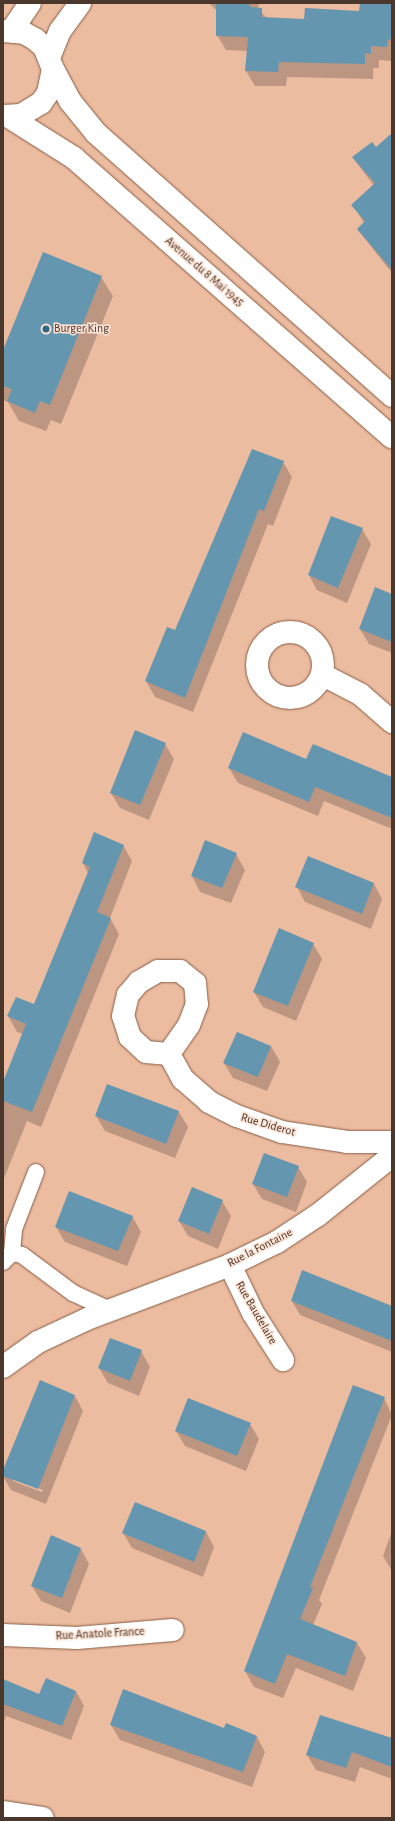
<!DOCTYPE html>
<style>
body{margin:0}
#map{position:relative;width:395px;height:1821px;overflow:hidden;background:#ecbca1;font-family:"Alegreya Sans",sans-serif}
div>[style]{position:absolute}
.shadow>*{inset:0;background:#0003}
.building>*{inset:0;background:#6496b0}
.roads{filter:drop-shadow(0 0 1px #895f46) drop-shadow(0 0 1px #895f46)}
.service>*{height:16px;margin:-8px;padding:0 8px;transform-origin:8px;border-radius:8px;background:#fff}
.minor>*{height:22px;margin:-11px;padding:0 11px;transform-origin:11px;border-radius:11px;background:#fff}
.minor>.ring{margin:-11px;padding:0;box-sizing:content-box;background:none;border:22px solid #fff;border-radius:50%}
.tertiary>*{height:22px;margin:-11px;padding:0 11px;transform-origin:11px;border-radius:11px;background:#fff}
.secondary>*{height:22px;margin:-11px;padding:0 11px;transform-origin:11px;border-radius:11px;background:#fff}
.dots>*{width:11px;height:11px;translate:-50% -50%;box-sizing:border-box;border:2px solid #fce3d5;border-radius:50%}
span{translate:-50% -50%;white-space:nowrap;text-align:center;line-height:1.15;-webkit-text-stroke:3px #fce3d5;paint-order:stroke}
.street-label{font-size:12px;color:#4b372c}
.poi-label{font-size:12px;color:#4b372c}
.left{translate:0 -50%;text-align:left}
.frame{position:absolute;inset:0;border:4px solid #4b372c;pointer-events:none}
</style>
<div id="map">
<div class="shadow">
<i style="clip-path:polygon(209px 3px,259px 3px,258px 9px,267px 18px,305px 20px,360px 12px,361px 3px,391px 3px,392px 61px,379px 60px,379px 68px,373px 68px,373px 79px,287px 77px,286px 86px,255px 86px,246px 71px,248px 51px,226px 50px,217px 35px,217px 11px)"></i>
<i style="clip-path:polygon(392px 134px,392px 273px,358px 230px,364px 223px,353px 205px,374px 186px,353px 158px,376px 148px)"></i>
<i style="clip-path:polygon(101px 277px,113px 296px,61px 424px,51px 420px,46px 431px,19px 421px,8px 402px,3px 400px,3px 352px)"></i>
<i style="clip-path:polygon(283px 462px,292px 477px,273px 526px,268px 524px,193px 712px,155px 697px,146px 681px)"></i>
<i style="clip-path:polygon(362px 529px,371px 544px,347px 603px,317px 590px,309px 575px)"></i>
<i style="clip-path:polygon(392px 595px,392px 653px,369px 644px,360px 629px)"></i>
<i style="clip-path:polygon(165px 744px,174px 759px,149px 820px,120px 808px,111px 793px)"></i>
<i style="clip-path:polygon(307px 760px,392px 777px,392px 829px,324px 801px,318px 816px,238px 783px,229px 768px)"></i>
<i style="clip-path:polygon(206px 842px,236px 854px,245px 870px,231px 903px,200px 892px,192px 876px)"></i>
<i style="clip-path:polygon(123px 845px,132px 861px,110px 918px,119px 934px,41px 1127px,27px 1121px,3px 1181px,3px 1084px,23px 1034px,17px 1032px,8px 1016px,35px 1005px,88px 873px,83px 863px)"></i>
<i style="clip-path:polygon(309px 858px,374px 884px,382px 899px,371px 929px,305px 902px,297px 887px)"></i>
<i style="clip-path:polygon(313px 944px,322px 959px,296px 1021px,263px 1007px,254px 992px)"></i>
<i style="clip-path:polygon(271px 1046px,280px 1062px,267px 1091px,233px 1078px,224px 1063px)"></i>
<i style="clip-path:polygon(108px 1085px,179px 1112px,188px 1127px,175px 1158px,105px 1131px,96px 1116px)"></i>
<i style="clip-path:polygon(298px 1167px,307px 1182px,296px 1212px,262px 1199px,253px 1184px)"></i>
<i style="clip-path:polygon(222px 1201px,231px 1216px,218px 1249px,188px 1236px,179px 1221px)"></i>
<i style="clip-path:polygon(132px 1216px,141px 1232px,127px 1266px,65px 1242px,56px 1227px)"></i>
<i style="clip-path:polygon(292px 1301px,392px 1307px,392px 1352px,300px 1315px)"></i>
<i style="clip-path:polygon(141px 1351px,150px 1367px,139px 1396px,108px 1383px,99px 1368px)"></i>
<i style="clip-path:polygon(evenodd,40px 1382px,75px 1396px,83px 1411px,46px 1504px,11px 1490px,3px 1476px,40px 1382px,13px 1479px,43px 1490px,42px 1492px,13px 1481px,13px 1479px)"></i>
<i style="clip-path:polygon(384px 1398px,392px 1415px,319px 1600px,322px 1604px,313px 1625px,357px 1643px,366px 1658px,353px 1691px,296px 1668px,283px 1698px,254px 1687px,245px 1671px)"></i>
<i style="clip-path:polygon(250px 1424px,259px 1439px,246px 1471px,185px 1446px,176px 1431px)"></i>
<i style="clip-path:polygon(392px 1531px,392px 1571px,383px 1556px)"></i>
<i style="clip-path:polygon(206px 1532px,214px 1547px,203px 1577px,132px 1548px,123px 1533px)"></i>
<i style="clip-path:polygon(81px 1549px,89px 1564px,70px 1613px,41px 1601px,32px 1586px)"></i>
<i style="clip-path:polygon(3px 1680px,40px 1695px,76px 1691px,84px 1706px,71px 1740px,6px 1716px,3px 1724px)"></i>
<i style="clip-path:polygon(111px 1725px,224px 1730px,257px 1737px,265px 1752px,252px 1787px,120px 1740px)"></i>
<i style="clip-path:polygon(392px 1732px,392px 1779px,360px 1767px,355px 1782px,316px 1770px,307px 1755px,390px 1739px)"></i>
</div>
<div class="building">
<i style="clip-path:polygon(216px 3px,250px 3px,250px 7px,262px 8px,262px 17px,304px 19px,305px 8px,359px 11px,360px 3px,392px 3px,392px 39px,388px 40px,387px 47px,371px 46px,371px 54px,365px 53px,365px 64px,279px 62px,278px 72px,245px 71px,248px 37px,216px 36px)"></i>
<i style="clip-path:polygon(392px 133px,392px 270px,357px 229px,365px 221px,351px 205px,375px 183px,352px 157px,372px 142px,376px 147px)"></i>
<i style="clip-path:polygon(43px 252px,102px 276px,50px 405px,40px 401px,35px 413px,7px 401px,12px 389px,3px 386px,3px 350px)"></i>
<i style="clip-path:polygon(252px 449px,284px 461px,264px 511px,259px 509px,185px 698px,145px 681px,167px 627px,175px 630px)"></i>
<i style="clip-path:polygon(331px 516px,363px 528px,338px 588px,308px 575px)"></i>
<i style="clip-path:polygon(375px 587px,392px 594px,392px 642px,359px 629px)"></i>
<i style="clip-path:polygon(135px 730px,166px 743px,140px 805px,110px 793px)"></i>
<i style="clip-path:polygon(243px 732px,306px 759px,313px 744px,392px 777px,392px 818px,315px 787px,309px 802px,228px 768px)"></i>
<i style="clip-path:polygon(94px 832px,124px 845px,97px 912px,111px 918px,32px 1112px,3px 1101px,3px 1082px,26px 1024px,7px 1016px,16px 997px,34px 1004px,90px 867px,82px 863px)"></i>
<i style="clip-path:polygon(205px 840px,237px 853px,222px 888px,191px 876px)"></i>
<i style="clip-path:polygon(308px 856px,374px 883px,362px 914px,295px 887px)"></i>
<i style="clip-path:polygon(279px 928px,314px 943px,288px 1006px,253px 992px)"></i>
<i style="clip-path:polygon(237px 1032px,271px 1046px,258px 1077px,223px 1063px)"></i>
<i style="clip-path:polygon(107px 1084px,179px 1111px,166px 1144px,95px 1116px)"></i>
<i style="clip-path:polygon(264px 1153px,299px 1166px,287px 1197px,252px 1184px)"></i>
<i style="clip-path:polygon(192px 1187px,223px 1200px,209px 1234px,178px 1221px)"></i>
<i style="clip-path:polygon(69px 1191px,133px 1216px,118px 1251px,55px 1227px)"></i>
<i style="clip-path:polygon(302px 1270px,392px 1306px,392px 1341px,291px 1301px)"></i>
<i style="clip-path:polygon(110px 1338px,142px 1350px,130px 1381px,98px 1368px)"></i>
<i style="clip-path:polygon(40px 1380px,75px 1395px,38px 1489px,3px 1476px,3px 1470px)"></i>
<i style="clip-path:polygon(353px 1385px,385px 1397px,310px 1587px,313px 1588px,300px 1619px,357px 1642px,345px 1676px,287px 1654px,275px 1684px,244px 1671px)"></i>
<i style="clip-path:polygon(188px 1398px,251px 1423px,237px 1456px,175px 1431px)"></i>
<i style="clip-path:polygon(135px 1502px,206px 1531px,194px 1562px,122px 1533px)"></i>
<i style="clip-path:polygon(51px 1535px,81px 1548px,62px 1598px,31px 1586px)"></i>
<i style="clip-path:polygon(46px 1678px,76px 1691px,62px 1726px,3px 1704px,3px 1679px,39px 1694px)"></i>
<i style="clip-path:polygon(123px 1689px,224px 1728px,226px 1723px,257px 1736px,243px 1772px,110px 1725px)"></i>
<i style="clip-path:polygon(320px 1715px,392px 1738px,392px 1767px,352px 1752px,346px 1768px,306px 1755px)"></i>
</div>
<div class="roads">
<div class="service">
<i style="left:12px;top:1253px;width:24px;rotate:-85deg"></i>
<i style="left:14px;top:1229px;width:61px;rotate:-68.9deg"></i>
<i style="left:3px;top:1262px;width:13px;rotate:-45deg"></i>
<i style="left:12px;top:1253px;width:10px;rotate:11deg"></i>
<i style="left:22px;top:1255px;width:64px;rotate:36.7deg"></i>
<i style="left:73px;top:1293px;width:41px;rotate:24.7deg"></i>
</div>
<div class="minor">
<i class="ring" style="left:257px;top:632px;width:44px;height:44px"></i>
<i style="left:323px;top:675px;width:42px;rotate:27.2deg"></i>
<i style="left:360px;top:694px;width:43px;rotate:41.2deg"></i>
<i style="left:158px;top:971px;width:22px"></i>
<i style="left:180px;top:971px;width:19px;rotate:39deg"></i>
<i style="left:195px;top:983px;width:21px;rotate:85deg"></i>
<i style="left:197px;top:1004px;width:22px;rotate:111deg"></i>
<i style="left:189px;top:1025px;width:35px;rotate:125deg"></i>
<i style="left:169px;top:1054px;width:23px;rotate:-175deg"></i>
<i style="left:146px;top:1052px;width:22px;rotate:-137deg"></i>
<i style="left:130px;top:1037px;width:22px;rotate:-108deg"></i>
<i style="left:123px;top:1016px;width:22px;rotate:-77deg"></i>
<i style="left:128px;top:995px;width:17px;rotate:-50deg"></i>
<i style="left:139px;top:982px;width:22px;rotate:-30deg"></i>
<i style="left:169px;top:1054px;width:29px;rotate:61deg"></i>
<i style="left:183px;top:1079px;width:35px;rotate:41deg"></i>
<i style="left:209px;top:1102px;width:31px;rotate:27deg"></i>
<i style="left:237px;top:1116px;width:48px;rotate:19.6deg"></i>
<i style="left:282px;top:1132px;width:66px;rotate:8.7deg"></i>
<i style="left:347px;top:1142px;width:45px"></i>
<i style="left:230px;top:1265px;width:53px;rotate:64.4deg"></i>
<i style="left:253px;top:1313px;width:56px;rotate:57.4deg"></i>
<i style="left:3px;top:1367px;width:43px;rotate:-35.5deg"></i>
<i style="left:38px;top:1342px;width:54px;rotate:-25.1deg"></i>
<i style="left:87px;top:1319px;width:153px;rotate:-20.7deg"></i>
<i style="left:230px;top:1265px;width:52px;rotate:-26.1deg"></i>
<i style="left:277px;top:1242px;width:49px;rotate:-33.4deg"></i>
<i style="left:318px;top:1215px;width:95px;rotate:-38.6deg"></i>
<i style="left:3px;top:1635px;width:74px;rotate:2.3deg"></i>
<i style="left:77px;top:1638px;width:96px;rotate:-4.8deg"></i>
</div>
<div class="tertiary">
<i style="left:12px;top:30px;width:32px;rotate:-56deg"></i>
<i style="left:49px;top:58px;width:29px;rotate:-68deg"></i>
<i style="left:60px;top:31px;width:34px;rotate:-54deg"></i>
<i style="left:3px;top:1812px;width:40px;rotate:8.5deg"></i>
</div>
<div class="secondary">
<i style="left:3px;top:31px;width:21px;rotate:5deg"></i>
<i style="left:24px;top:33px;width:13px;rotate:29deg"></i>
<i style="left:35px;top:39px;width:12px;rotate:42deg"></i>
<i style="left:44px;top:47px;width:24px;rotate:68deg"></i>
<i style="left:53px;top:69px;width:25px;rotate:102deg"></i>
<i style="left:48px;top:93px;width:12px;rotate:125deg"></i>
<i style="left:41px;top:103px;width:23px;rotate:149deg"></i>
<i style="left:21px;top:115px;width:18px;rotate:177deg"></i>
<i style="left:53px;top:69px;width:36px;rotate:62deg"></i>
<i style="left:70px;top:101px;width:41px;rotate:50.9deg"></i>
<i style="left:96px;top:133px;width:396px;rotate:41.6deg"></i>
<i style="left:9px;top:117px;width:77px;rotate:32.2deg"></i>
<i style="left:74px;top:158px;width:423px;rotate:41.3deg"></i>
</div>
</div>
<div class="dots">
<i style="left:46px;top:329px;background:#316882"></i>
</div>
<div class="street-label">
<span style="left:204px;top:272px;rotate:41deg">Avenue du 8 Mai 1945</span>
<span style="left:268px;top:1125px;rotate:16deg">Rue Diderot</span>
<span style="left:260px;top:1248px;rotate:-27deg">Rue la Fontaine</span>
<span style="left:256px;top:1313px;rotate:60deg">Rue Baudelaire</span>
<span style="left:100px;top:1634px;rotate:-3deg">Rue Anatole France</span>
</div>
<div class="poi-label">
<span class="left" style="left:54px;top:329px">Burger King</span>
</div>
<div class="frame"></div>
</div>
